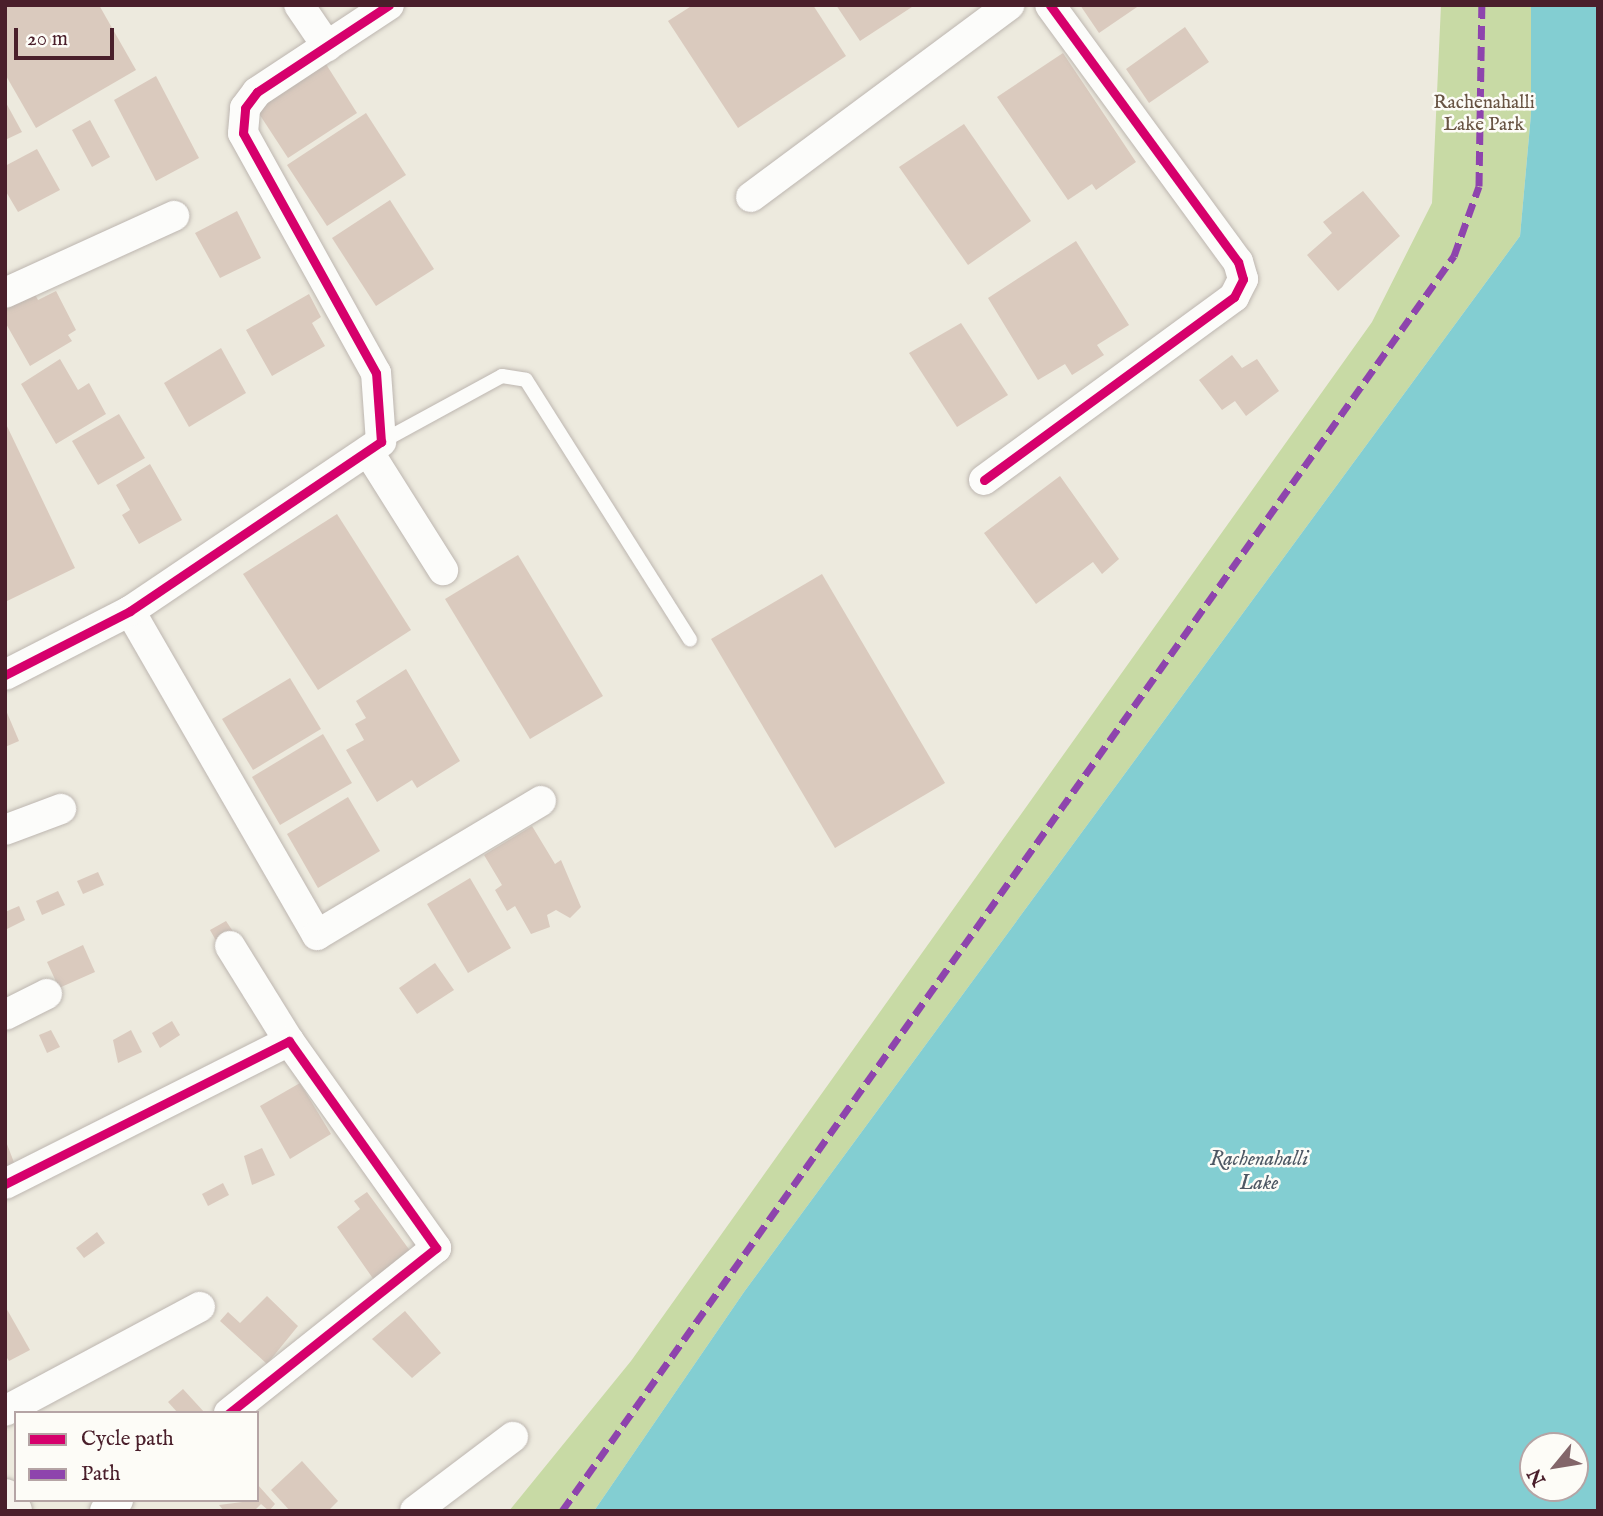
<!DOCTYPE html>
<style>
body{margin:0}
#map{position:relative;width:1603px;height:1516px;overflow:hidden;background:#edeade;font-family:"IM FELL English",serif}
div>[style]{position:absolute}
.green>*{inset:0;background:#c8daa5}
.water>*{inset:0;background:#83ced2}
.building>*{inset:0;background:#dacabe}
.roads{filter:drop-shadow(0 0 2px #bdb6b0) drop-shadow(0 0 2px #bdb6b0)}
.lane>*{height:14px;margin:-7px;padding:0 7px;transform-origin:7px;border-radius:7px;background:#fcfcfa}
.street>*{height:30px;margin:-15px;padding:0 15px;transform-origin:15px;border-radius:15px;background:#fcfcfa}
.secondary>*{height:38px;margin:-19px;padding:0 19px;transform-origin:19px;border-radius:19px;background:#f6f2ec}
.quiet>*{height:7px;margin-top:-3.5px;transform-origin:0;background:repeating-linear-gradient(90deg,#8e44ad 0 14px,transparent 0 21px)}
.cycleway>*{height:9px;margin:-4.5px;padding:0 4.5px;transform-origin:4.5px;border-radius:4.5px;background:#d6006c}
span{translate:-50% -50%;white-space:nowrap;text-align:center;line-height:1.15;-webkit-text-stroke:5px #fdfcf7;paint-order:stroke}
.park-label{font-size:19px;color:#675342}
.water-label{font-size:21px;color:#4e5864;font-style:italic}
.frame{position:absolute;inset:0;border:7px solid #4a1f2b;pointer-events:none}
.legend{position:absolute;left:14px;top:1411px;width:245px;height:91px;box-sizing:border-box;background:#fdfcf7;border:2px solid #b5a4a5;margin:0;padding:9px 12px;list-style:none;font-size:21px;color:#4a1f2b}
.legend li{display:flex;align-items:center;gap:14px;height:35px}
.legend b{width:35px;border:2px solid #b5a4a5}
.north{position:absolute;left:1519px;top:1432px;width:70px;height:70px;box-sizing:border-box;background:#fdfcf7;border:2px solid #b5a4a5;border-radius:50%;rotate:240deg;font-size:19px;font-weight:700;line-height:28px;text-align:center;color:#4a1f2b}
.north::after{content:'';display:block;margin:auto;width:24px;height:32px;background:#83666a;clip-path:polygon(50% 0,100% 100%,50% 72%,0 100%)}
.scale{position:absolute;left:14px;top:28px;width:100px;height:32px;box-sizing:border-box;border:4px solid #4a1f2b;border-top:0;padding-left:9px;font-size:21px;line-height:24px;white-space:nowrap;color:#4a1f2b;-webkit-text-stroke:5px #fdfcf7;paint-order:stroke}
</style>
<div id="map">
<div class="green">
<i style="clip-path:polygon(1441px 5px,1531px 5px,1531px 114px,1520px 236px,744px 1292px,594px 1511px,509px 1511px,631px 1361px,1372px 322px,1432px 203px)"></i>
</div>
<div class="water">
<i style="clip-path:polygon(evenodd,1531px 5px,1598px 5px,1598px 1511px,594px 1511px,744px 1292px,1520px 236px,1531px 114px,1531px 5px,1533px 1446px,1575px 1446px,1575px 1488px,1533px 1488px,1533px 1446px)"></i>
</div>
<div class="building">
<i style="clip-path:polygon(5px 5px,99px 5px,136px 70px,36px 128px,5px 74px)"></i>
<i style="clip-path:polygon(693px 5px,813px 5px,846px 56px,738px 128px,668px 21px)"></i>
<i style="clip-path:polygon(836px 5px,915px 5px,860px 41px)"></i>
<i style="clip-path:polygon(1080px 5px,1140px 5px,1099px 33px)"></i>
<i style="clip-path:polygon(1185px 27px,1209px 62px,1149px 103px,1126px 69px)"></i>
<i style="clip-path:polygon(1063px 53px,1136px 162px,1096px 190px,1092px 184px,1068px 200px,997px 97px)"></i>
<i style="clip-path:polygon(324px 61px,357px 113px,288px 158px,254px 106px)"></i>
<i style="clip-path:polygon(156px 76px,199px 158px,156px 181px,114px 100px)"></i>
<i style="clip-path:polygon(5px 101px,22px 132px,5px 140px)"></i>
<i style="clip-path:polygon(366px 113px,406px 175px,327px 226px,287px 165px)"></i>
<i style="clip-path:polygon(90px 120px,110px 157px,92px 167px,72px 130px)"></i>
<i style="clip-path:polygon(964px 124px,1031px 221px,968px 265px,899px 167px)"></i>
<i style="clip-path:polygon(37px 149px,60px 190px,18px 212px,5px 190px,5px 166px)"></i>
<i style="clip-path:polygon(1363px 191px,1400px 236px,1338px 291px,1307px 255px,1332px 233px,1323px 222px)"></i>
<i style="clip-path:polygon(390px 200px,434px 269px,376px 306px,332px 238px)"></i>
<i style="clip-path:polygon(237px 211px,261px 258px,220px 278px,195px 233px)"></i>
<i style="clip-path:polygon(1076px 241px,1129px 325px,1097px 345px,1104px 355px,1072px 375px,1065px 364px,1038px 380px,988px 298px)"></i>
<i style="clip-path:polygon(32px 289px,38px 300px,56px 291px,76px 330px,68px 335px,72px 341px,30px 366px,5px 322px,5px 305px)"></i>
<i style="clip-path:polygon(309px 294px,321px 317px,312px 323px,325px 346px,272px 376px,246px 330px)"></i>
<i style="clip-path:polygon(961px 323px,1008px 395px,957px 427px,909px 353px)"></i>
<i style="clip-path:polygon(221px 348px,246px 393px,189px 427px,164px 383px)"></i>
<i style="clip-path:polygon(1232px 355px,1242px 368px,1257px 359px,1279px 391px,1246px 416px,1235px 401px,1222px 410px,1199px 380px)"></i>
<i style="clip-path:polygon(60px 359px,78px 390px,89px 383px,106px 414px,56px 444px,21px 384px)"></i>
<i style="clip-path:polygon(119px 414px,145px 458px,98px 485px,72px 441px)"></i>
<i style="clip-path:polygon(5px 422px,75px 568px,5px 602px)"></i>
<i style="clip-path:polygon(150px 464px,182px 520px,139px 544px,122px 515px,130px 510px,116px 485px)"></i>
<i style="clip-path:polygon(1060px 476px,1119px 559px,1102px 574px,1093px 562px,1036px 604px,984px 533px)"></i>
<i style="clip-path:polygon(337px 514px,411px 630px,318px 690px,243px 574px)"></i>
<i style="clip-path:polygon(518px 555px,603px 696px,530px 739px,445px 599px)"></i>
<i style="clip-path:polygon(822px 574px,945px 783px,835px 848px,711px 639px)"></i>
<i style="clip-path:polygon(406px 669px,460px 761px,417px 788px,412px 780px,377px 802px,346px 750px,364px 740px,355px 724px,366px 718px,356px 701px)"></i>
<i style="clip-path:polygon(290px 678px,321px 729px,253px 770px,222px 719px)"></i>
<i style="clip-path:polygon(5px 708px,19px 741px,5px 747px)"></i>
<i style="clip-path:polygon(323px 734px,352px 783px,280px 825px,252px 777px)"></i>
<i style="clip-path:polygon(348px 797px,380px 851px,318px 888px,287px 834px)"></i>
<i style="clip-path:polygon(532px 826px,555px 864px,561px 860px,581px 907px,570px 918px,556px 910px,547px 915px,550px 927px,531px 934px,515px 906px,507px 911px,495px 890px,502px 885px,484px 855px)"></i>
<i style="clip-path:polygon(98px 872px,104px 885px,83px 894px,77px 881px)"></i>
<i style="clip-path:polygon(470px 878px,511px 948px,468px 973px,427px 904px)"></i>
<i style="clip-path:polygon(58px 891px,65px 905px,42px 915px,36px 901px)"></i>
<i style="clip-path:polygon(19px 906px,25px 920px,5px 930px,5px 912px)"></i>
<i style="clip-path:polygon(226px 921px,236px 936px,219px 946px,210px 930px)"></i>
<i style="clip-path:polygon(83px 945px,95px 972px,59px 988px,47px 962px)"></i>
<i style="clip-path:polygon(435px 963px,454px 990px,417px 1014px,399px 988px)"></i>
<i style="clip-path:polygon(172px 1021px,180px 1035px,160px 1048px,152px 1033px)"></i>
<i style="clip-path:polygon(51px 1030px,60px 1047px,47px 1053px,39px 1035px)"></i>
<i style="clip-path:polygon(131px 1030px,142px 1052px,118px 1063px,113px 1040px)"></i>
<i style="clip-path:polygon(300px 1083px,331px 1134px,290px 1159px,260px 1106px)"></i>
<i style="clip-path:polygon(5px 1139px,15px 1165px,5px 1168px)"></i>
<i style="clip-path:polygon(262px 1148px,275px 1175px,252px 1185px,244px 1156px)"></i>
<i style="clip-path:polygon(223px 1183px,229px 1195px,208px 1206px,202px 1194px)"></i>
<i style="clip-path:polygon(367px 1192px,411px 1252px,374px 1280px,337px 1227px,360px 1209px,354px 1201px)"></i>
<i style="clip-path:polygon(97px 1232px,105px 1243px,84px 1258px,76px 1248px)"></i>
<i style="clip-path:polygon(267px 1296px,298px 1326px,267px 1364px,220px 1321px,228px 1312px,240px 1323px)"></i>
<i style="clip-path:polygon(5px 1306px,30px 1350px,9px 1361px,5px 1355px)"></i>
<i style="clip-path:polygon(405px 1311px,441px 1353px,412px 1378px,372px 1339px)"></i>
<i style="clip-path:polygon(183px 1389px,205px 1413px,178px 1413px,168px 1402px)"></i>
<i style="clip-path:polygon(302px 1461px,338px 1501px,328px 1511px,290px 1511px,271px 1490px)"></i>
<i style="clip-path:polygon(257px 1484px,275px 1504px,269px 1511px,261px 1504px,254px 1511px,224px 1511px,219px 1505px,257px 1500px)"></i>
</div>
<div class="roads">
<div class="lane">
<i style="left:381px;top:442px;width:138px;rotate:-28.6deg"></i>
<i style="left:502px;top:376px;width:24px;rotate:9deg"></i>
<i style="left:526px;top:380px;width:307px;rotate:57.7deg"></i>
</div>
<div class="street">
<i style="left:299px;top:5px;width:50px;rotate:55.7deg"></i>
<i style="left:751px;top:197px;width:322px;rotate:-36.6deg"></i>
<i style="left:5px;top:293px;width:186px;rotate:-24.5deg"></i>
<i style="left:368px;top:451px;width:141px;rotate:57.8deg"></i>
<i style="left:984px;top:480px;width:310px;rotate:-36.2deg"></i>
<i style="left:1234px;top:297px;width:20px;rotate:-63deg"></i>
<i style="left:1243px;top:279px;width:18px;rotate:-106deg"></i>
<i style="left:1238px;top:262px;width:318px;rotate:-126.2deg"></i>
<i style="left:130px;top:611px;width:374px;rotate:60deg"></i>
<i style="left:317px;top:935px;width:261px;rotate:-30.9deg"></i>
<i style="left:5px;top:675px;width:140px;rotate:-27.1deg"></i>
<i style="left:130px;top:611px;width:303px;rotate:-34deg"></i>
<i style="left:381px;top:442px;width:69px;rotate:-94.1deg"></i>
<i style="left:376px;top:373px;width:274px;rotate:-119deg"></i>
<i style="left:243px;top:133px;width:25px;rotate:-85deg"></i>
<i style="left:245px;top:108px;width:20px;rotate:-53deg"></i>
<i style="left:257px;top:92px;width:158px;rotate:-33.4deg"></i>
<i style="left:5px;top:830px;width:60px;rotate:-20.6deg"></i>
<i style="left:230px;top:946px;width:112px;rotate:58.2deg"></i>
<i style="left:5px;top:1015px;width:47px;rotate:-26.6deg"></i>
<i style="left:5px;top:1184px;width:318px;rotate:-26.7deg"></i>
<i style="left:289px;top:1041px;width:254px;rotate:54.6deg"></i>
<i style="left:436px;top:1248px;width:265px;rotate:141.4deg"></i>
<i style="left:5px;top:1411px;width:221px;rotate:-28.1deg"></i>
<i style="left:105px;top:1511px;width:17px;rotate:-40deg"></i>
<i style="left:415px;top:1511px;width:123px;rotate:-37.1deg"></i>
</div>
<div class="secondary">
<i style="left:5px;top:1498px;width:15px;rotate:58deg"></i>
</div>
</div>
<div class="quiet">
<i style="left:562px;top:1511px;width:1540px;rotate:-54.6deg"></i>
<i style="left:1454px;top:256px;width:74px;rotate:-70.3deg"></i>
<i style="left:1479px;top:186px;width:181px;rotate:-89.1deg"></i>
</div>
<div class="cycleway">
<i style="left:984px;top:480px;width:310px;rotate:-36.2deg"></i>
<i style="left:1234px;top:297px;width:20px;rotate:-63deg"></i>
<i style="left:1243px;top:279px;width:18px;rotate:-106deg"></i>
<i style="left:1238px;top:262px;width:318px;rotate:-126.2deg"></i>
<i style="left:5px;top:675px;width:140px;rotate:-27.1deg"></i>
<i style="left:130px;top:611px;width:303px;rotate:-34deg"></i>
<i style="left:381px;top:442px;width:69px;rotate:-94.1deg"></i>
<i style="left:376px;top:373px;width:274px;rotate:-119deg"></i>
<i style="left:243px;top:133px;width:25px;rotate:-85deg"></i>
<i style="left:245px;top:108px;width:20px;rotate:-53deg"></i>
<i style="left:257px;top:92px;width:158px;rotate:-33.4deg"></i>
<i style="left:5px;top:1184px;width:318px;rotate:-26.7deg"></i>
<i style="left:289px;top:1041px;width:254px;rotate:54.6deg"></i>
<i style="left:436px;top:1248px;width:265px;rotate:141.4deg"></i>
</div>
<div class="park-label">
<span style="left:1484px;top:115px">Rachenahalli<br>Lake Park</span>
</div>
<div class="water-label">
<span style="left:1259px;top:1172px">Rachenahalli<br>Lake</span>
</div>
<div class="frame"></div>
<ul class="legend">
<li><b style="height:9px;background:#d6006c"></b>Cycle path</li>
<li><b style="height:9px;background:#8e44ad"></b>Path</li>
</ul>
<div class="north">N</div>
<div class="scale">20 m</div>
</div>
